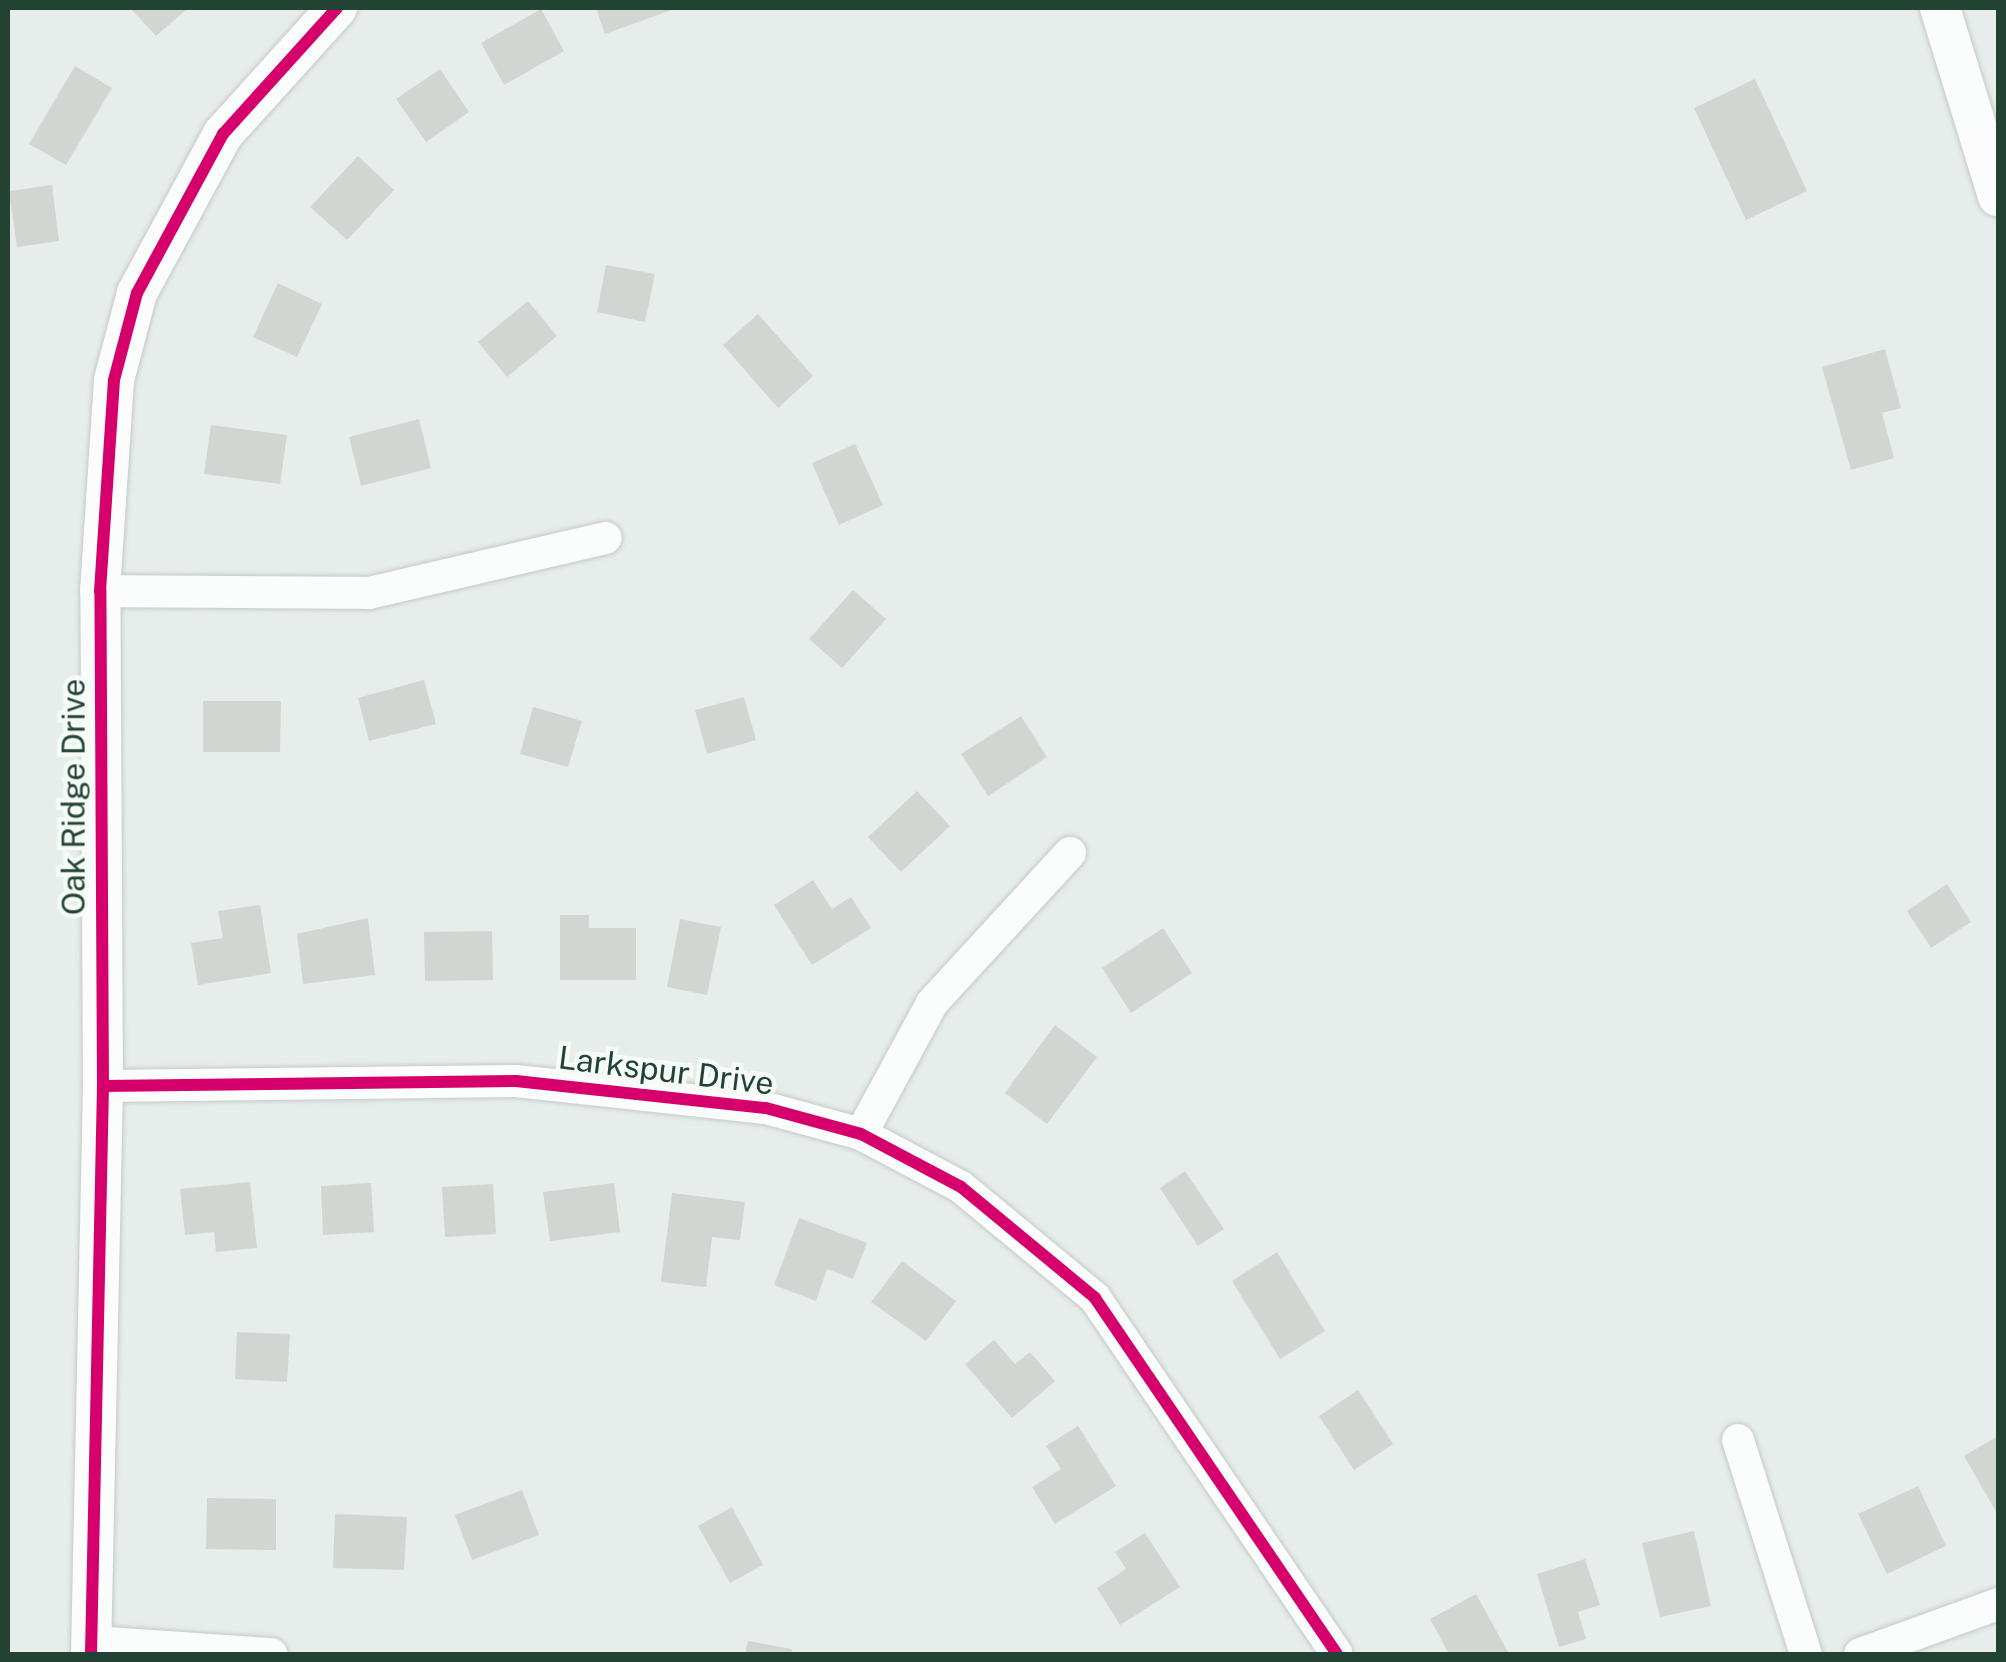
<!DOCTYPE html>
<style>
body{margin:0}
#map{position:relative;width:2006px;height:1662px;overflow:hidden;background:#e7edea;font-family:"Public Sans",sans-serif}
div>[style]{position:absolute}
.building>*{inset:0;background:#d1d6d3}
.roads{filter:drop-shadow(0 0 2px #c4cac7) drop-shadow(0 0 2px #c4cac7)}
.minor>*{height:32px;margin:-16px;padding:0 16px;transform-origin:16px;border-radius:16px;background:#fbfcfc}
.tertiary>*{height:40px;margin:-20px;padding:0 20px;transform-origin:20px;border-radius:20px;background:#fbfcfc}
.cycleway>*{height:12px;margin:-6px;padding:0 6px;transform-origin:6px;border-radius:6px;background:#d6006c}
span{translate:-50% -50%;white-space:nowrap;text-align:center;line-height:1.15;-webkit-text-stroke:9px #f6fbf7;paint-order:stroke}
.street-label{font-size:32px;color:#224334}
.frame{position:absolute;inset:0;border:10px solid #224334;pointer-events:none}
</style>
<div id="map">
<div class="building">
<i style="clip-path:polygon(130px 8px,188px 8px,156px 36px)"></i>
<i style="clip-path:polygon(596px 8px,677px 8px,605px 34px)"></i>
<i style="clip-path:polygon(541px 9px,564px 51px,504px 85px,481px 43px)"></i>
<i style="clip-path:polygon(75px 66px,112px 88px,66px 165px,29px 144px)"></i>
<i style="clip-path:polygon(440px 69px,469px 112px,426px 142px,396px 99px)"></i>
<i style="clip-path:polygon(1755px 79px,1807px 191px,1746px 220px,1694px 108px)"></i>
<i style="clip-path:polygon(358px 156px,394px 190px,347px 240px,310px 207px)"></i>
<i style="clip-path:polygon(52px 185px,59px 241px,17px 247px,9px 191px)"></i>
<i style="clip-path:polygon(606px 265px,655px 274px,645px 322px,597px 312px)"></i>
<i style="clip-path:polygon(278px 283px,322px 304px,297px 357px,253px 337px)"></i>
<i style="clip-path:polygon(528px 301px,557px 336px,507px 377px,478px 342px)"></i>
<i style="clip-path:polygon(758px 314px,813px 376px,778px 408px,723px 345px)"></i>
<i style="clip-path:polygon(1885px 349px,1901px 408px,1882px 413px,1894px 458px,1851px 470px,1822px 367px)"></i>
<i style="clip-path:polygon(419px 419px,431px 468px,361px 486px,349px 437px)"></i>
<i style="clip-path:polygon(211px 425px,287px 435px,280px 484px,204px 474px)"></i>
<i style="clip-path:polygon(855px 444px,883px 505px,839px 525px,812px 463px)"></i>
<i style="clip-path:polygon(853px 590px,886px 619px,842px 668px,809px 639px)"></i>
<i style="clip-path:polygon(424px 680px,436px 724px,369px 741px,358px 698px)"></i>
<i style="clip-path:polygon(744px 697px,756px 740px,707px 754px,695px 710px)"></i>
<i style="clip-path:polygon(203px 701px,281px 701px,280px 752px,203px 752px)"></i>
<i style="clip-path:polygon(533px 707px,582px 721px,568px 767px,520px 754px)"></i>
<i style="clip-path:polygon(1021px 716px,1047px 757px,988px 796px,961px 754px)"></i>
<i style="clip-path:polygon(917px 791px,950px 826px,901px 872px,868px 837px)"></i>
<i style="clip-path:polygon(813px 880px,832px 909px,851px 897px,871px 928px,812px 965px,774px 905px)"></i>
<i style="clip-path:polygon(1947px 884px,1971px 922px,1931px 948px,1907px 911px)"></i>
<i style="clip-path:polygon(260px 905px,271px 973px,198px 985px,191px 943px,223px 938px,218px 911px)"></i>
<i style="clip-path:polygon(560px 915px,589px 915px,589px 928px,636px 928px,636px 980px,560px 980px)"></i>
<i style="clip-path:polygon(368px 918px,375px 975px,303px 984px,297px 934px)"></i>
<i style="clip-path:polygon(680px 919px,721px 927px,707px 995px,667px 987px)"></i>
<i style="clip-path:polygon(1163px 928px,1192px 973px,1131px 1013px,1102px 968px)"></i>
<i style="clip-path:polygon(492px 931px,493px 980px,425px 981px,424px 932px)"></i>
<i style="clip-path:polygon(1055px 1025px,1097px 1057px,1047px 1124px,1005px 1093px)"></i>
<i style="clip-path:polygon(1185px 1171px,1224px 1229px,1198px 1246px,1160px 1188px)"></i>
<i style="clip-path:polygon(250px 1182px,257px 1248px,216px 1252px,214px 1232px,185px 1235px,180px 1189px)"></i>
<i style="clip-path:polygon(371px 1183px,374px 1232px,323px 1235px,321px 1186px)"></i>
<i style="clip-path:polygon(614px 1183px,620px 1232px,550px 1241px,543px 1192px)"></i>
<i style="clip-path:polygon(493px 1184px,496px 1234px,445px 1237px,442px 1187px)"></i>
<i style="clip-path:polygon(672px 1193px,745px 1202px,740px 1240px,712px 1237px,706px 1287px,661px 1282px)"></i>
<i style="clip-path:polygon(799px 1218px,867px 1243px,853px 1279px,827px 1269px,816px 1301px,774px 1285px)"></i>
<i style="clip-path:polygon(1277px 1252px,1325px 1331px,1280px 1359px,1232px 1281px)"></i>
<i style="clip-path:polygon(902px 1261px,956px 1301px,926px 1341px,871px 1302px)"></i>
<i style="clip-path:polygon(237px 1332px,290px 1334px,287px 1382px,235px 1379px)"></i>
<i style="clip-path:polygon(994px 1340px,1015px 1364px,1030px 1352px,1055px 1381px,1012px 1418px,965px 1364px)"></i>
<i style="clip-path:polygon(1358px 1390px,1393px 1444px,1354px 1470px,1319px 1416px)"></i>
<i style="clip-path:polygon(1078px 1426px,1116px 1486px,1055px 1524px,1032px 1487px,1061px 1469px,1046px 1446px)"></i>
<i style="clip-path:polygon(1998px 1436px,1998px 1515px,1964px 1456px)"></i>
<i style="clip-path:polygon(1918px 1486px,1946px 1546px,1887px 1574px,1858px 1514px)"></i>
<i style="clip-path:polygon(522px 1490px,539px 1535px,472px 1560px,455px 1515px)"></i>
<i style="clip-path:polygon(207px 1498px,276px 1499px,276px 1550px,206px 1549px)"></i>
<i style="clip-path:polygon(732px 1507px,763px 1565px,730px 1583px,698px 1526px)"></i>
<i style="clip-path:polygon(335px 1514px,407px 1517px,404px 1570px,333px 1568px)"></i>
<i style="clip-path:polygon(1694px 1531px,1711px 1606px,1660px 1617px,1642px 1543px)"></i>
<i style="clip-path:polygon(1145px 1533px,1180px 1587px,1120px 1625px,1097px 1588px,1126px 1569px,1115px 1552px)"></i>
<i style="clip-path:polygon(1585px 1559px,1600px 1605px,1578px 1612px,1586px 1639px,1559px 1647px,1537px 1574px)"></i>
<i style="clip-path:polygon(1476px 1594px,1509px 1654px,1449px 1654px,1430px 1619px)"></i>
<i style="clip-path:polygon(748px 1641px,792px 1649px,791px 1654px,745px 1654px)"></i>
</div>
<div class="roads">
<div class="minor">
<i style="left:100px;top:591px;width:269px;rotate:0.4deg"></i>
<i style="left:369px;top:593px;width:243px;rotate:-13.1deg"></i>
<i style="left:103px;top:1086px;width:413px;rotate:-0.7deg"></i>
<i style="left:516px;top:1081px;width:251px;rotate:6.2deg"></i>
<i style="left:766px;top:1108px;width:98px;rotate:15.3deg"></i>
<i style="left:861px;top:1134px;width:113px;rotate:27.9deg"></i>
<i style="left:961px;top:1187px;width:174px;rotate:39.6deg"></i>
<i style="left:1095px;top:1298px;width:430px;rotate:55.8deg"></i>
<i style="left:861px;top:1134px;width:149px;rotate:-61.5deg"></i>
<i style="left:932px;top:1003px;width:204px;rotate:-47.4deg"></i>
<i style="left:1738px;top:1440px;width:225px;rotate:72.4deg"></i>
<i style="left:94px;top:1642px;width:178px;rotate:3.9deg"></i>
<i style="left:1860px;top:1654px;width:147px;rotate:-19.9deg"></i>
</div>
<div class="tertiary">
<i style="left:1940px;top:8px;width:197px;rotate:72.9deg"></i>
<i style="left:91px;top:1654px;width:568px;rotate:-88.79deg"></i>
<i style="left:103px;top:1086px;width:495px;rotate:-90.3deg"></i>
<i style="left:100px;top:591px;width:211px;rotate:-86.2deg"></i>
<i style="left:114px;top:380px;width:90px;rotate:-75.2deg"></i>
<i style="left:137px;top:293px;width:181px;rotate:-61.6deg"></i>
<i style="left:223px;top:134px;width:170px;rotate:-47.9deg"></i>
</div>
</div>
<div class="cycleway">
<i style="left:103px;top:1086px;width:413px;rotate:-0.7deg"></i>
<i style="left:516px;top:1081px;width:251px;rotate:6.2deg"></i>
<i style="left:766px;top:1108px;width:98px;rotate:15.3deg"></i>
<i style="left:861px;top:1134px;width:113px;rotate:27.9deg"></i>
<i style="left:961px;top:1187px;width:174px;rotate:39.6deg"></i>
<i style="left:1095px;top:1298px;width:430px;rotate:55.8deg"></i>
<i style="left:91px;top:1654px;width:568px;rotate:-88.79deg"></i>
<i style="left:103px;top:1086px;width:495px;rotate:-90.3deg"></i>
<i style="left:100px;top:591px;width:211px;rotate:-86.2deg"></i>
<i style="left:114px;top:380px;width:90px;rotate:-75.2deg"></i>
<i style="left:137px;top:293px;width:181px;rotate:-61.6deg"></i>
<i style="left:223px;top:134px;width:170px;rotate:-47.9deg"></i>
</div>
<div class="street-label">
<span style="left:74px;top:797px;rotate:-90deg">Oak Ridge Drive</span>
<span style="left:666px;top:1071px;rotate:7deg">Larkspur Drive</span>
</div>
<div class="frame"></div>
</div>
